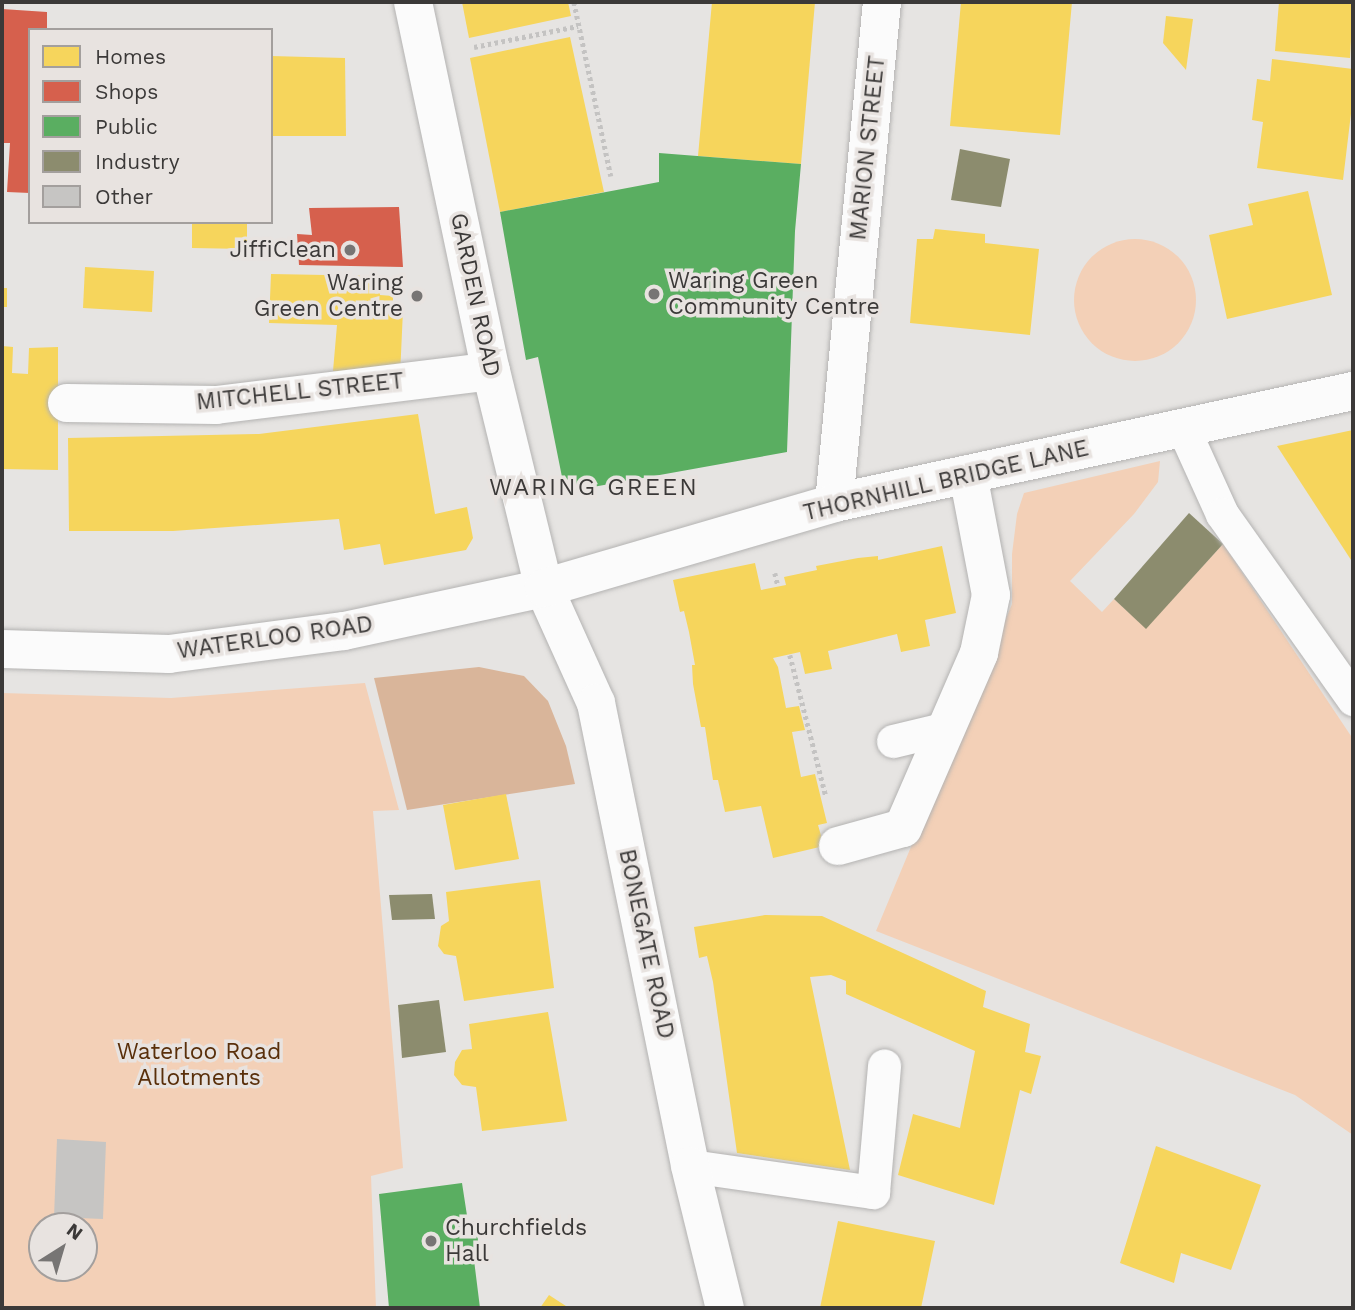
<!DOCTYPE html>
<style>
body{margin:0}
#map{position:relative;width:1355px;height:1310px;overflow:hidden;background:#e6e4e2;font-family:"Work Sans",sans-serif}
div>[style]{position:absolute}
.green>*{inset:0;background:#f3d0b7}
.round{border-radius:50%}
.forest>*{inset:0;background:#d9b59a}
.homes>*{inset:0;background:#f6d55c}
.shops>*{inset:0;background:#d6604d}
.public>*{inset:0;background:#5aae61}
.industry>*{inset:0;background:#8c8c6e}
.building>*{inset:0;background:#c6c5c3}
.path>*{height:4.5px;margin-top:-2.25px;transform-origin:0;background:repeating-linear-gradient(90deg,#c4c3c2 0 3.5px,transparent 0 7px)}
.roads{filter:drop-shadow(0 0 2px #b4b3b2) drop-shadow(0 0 2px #b4b3b2)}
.lane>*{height:33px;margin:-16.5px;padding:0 16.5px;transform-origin:16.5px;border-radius:16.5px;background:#fbfbfb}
.street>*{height:38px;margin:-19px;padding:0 19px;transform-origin:19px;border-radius:19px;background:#fbfbfb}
.dots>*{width:19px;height:19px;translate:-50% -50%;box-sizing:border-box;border:4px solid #e8e3e0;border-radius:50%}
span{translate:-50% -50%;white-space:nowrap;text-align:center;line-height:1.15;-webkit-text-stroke:7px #e8e3e0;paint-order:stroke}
.street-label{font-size:23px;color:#3b3938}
.poi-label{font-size:23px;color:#3b3938}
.right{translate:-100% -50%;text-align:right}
.left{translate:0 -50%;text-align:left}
.park-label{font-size:23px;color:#592f0a}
.neighbourhood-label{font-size:24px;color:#3b3938;letter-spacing:2px}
.frame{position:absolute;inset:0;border:4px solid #3b3938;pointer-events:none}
.legend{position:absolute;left:28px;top:28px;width:245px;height:196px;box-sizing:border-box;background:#e8e3e0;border:2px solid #a39f9d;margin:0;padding:9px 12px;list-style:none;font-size:21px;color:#3b3938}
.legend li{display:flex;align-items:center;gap:14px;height:35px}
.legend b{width:35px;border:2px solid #a39f9d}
.north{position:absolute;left:28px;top:1212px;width:70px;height:70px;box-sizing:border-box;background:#e8e3e0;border:2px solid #a39f9d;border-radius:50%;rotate:37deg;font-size:19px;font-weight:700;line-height:28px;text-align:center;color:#3b3938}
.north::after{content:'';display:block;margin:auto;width:24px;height:32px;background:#777574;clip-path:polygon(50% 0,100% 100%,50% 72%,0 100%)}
</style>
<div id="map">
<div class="green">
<i class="round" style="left:1074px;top:239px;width:122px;height:122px"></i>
<i style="clip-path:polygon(1160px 461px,1158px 482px,1134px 514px,1070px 581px,1102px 612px,1114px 599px,1146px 628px,1223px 544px,1353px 739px,1353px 1135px,1295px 1095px,876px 931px,1012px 604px,1012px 554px,1017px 514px,1024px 493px)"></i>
<i style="clip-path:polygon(evenodd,365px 683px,399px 810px,373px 811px,403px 1168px,371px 1176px,376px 1308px,2px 1308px,2px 693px,171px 698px,365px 683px,42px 1226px,84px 1226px,84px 1268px,42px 1268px,42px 1226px)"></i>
</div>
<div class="forest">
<i style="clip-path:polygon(479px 667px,524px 676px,548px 701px,566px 746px,575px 784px,407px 810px,374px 678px)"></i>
</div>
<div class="homes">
<i style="clip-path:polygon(462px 2px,568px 2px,571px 16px,469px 38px)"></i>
<i style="clip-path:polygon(712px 2px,815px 2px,801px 164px,698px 156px)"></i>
<i style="clip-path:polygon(961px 2px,1072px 2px,1060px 135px,950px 126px)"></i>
<i style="clip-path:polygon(1279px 2px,1353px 2px,1350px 58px,1275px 51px)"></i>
<i style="clip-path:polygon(1166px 16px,1193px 19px,1186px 70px,1163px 43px)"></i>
<i style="clip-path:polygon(570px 37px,604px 192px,500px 212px,470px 58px)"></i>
<i style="clip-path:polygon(271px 56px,345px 58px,346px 136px,271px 136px)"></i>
<i style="clip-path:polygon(1272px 59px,1353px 69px,1353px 97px,1343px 180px,1257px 168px,1263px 122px,1252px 120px,1257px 79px,1270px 81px)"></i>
<i style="clip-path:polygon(1308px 191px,1332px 295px,1227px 319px,1209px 235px,1253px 225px,1248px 204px)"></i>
<i style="clip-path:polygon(192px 222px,247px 222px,247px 249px,192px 248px)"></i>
<i style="clip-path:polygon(935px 229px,985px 234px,985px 243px,1039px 249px,1030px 335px,910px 323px,917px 239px,933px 239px)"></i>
<i style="clip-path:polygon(85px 267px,154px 271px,152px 312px,83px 308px)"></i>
<i style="clip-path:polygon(271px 274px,380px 276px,380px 295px,393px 296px,393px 308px,403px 310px,400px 376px,333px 371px,337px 325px,269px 323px)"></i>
<i style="clip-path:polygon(2px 288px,7px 288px,7px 307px,2px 307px)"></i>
<i style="clip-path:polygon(2px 346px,13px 347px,12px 373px,28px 374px,29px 348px,58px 347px,58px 470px,2px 469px)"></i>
<i style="clip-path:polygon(418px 414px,435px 514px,467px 507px,473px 538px,466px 550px,384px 565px,380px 544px,344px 550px,339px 519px,173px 531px,69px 531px,68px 438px,259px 434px)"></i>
<i style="clip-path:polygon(1353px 430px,1353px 563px,1277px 446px)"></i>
<i style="clip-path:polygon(942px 546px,956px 613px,925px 620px,930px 646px,901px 652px,897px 634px,828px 651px,832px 669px,805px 674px,800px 652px,773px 658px,778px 667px,786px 708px,799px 706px,805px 730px,792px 732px,801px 777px,815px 774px,827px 823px,818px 825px,824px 846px,773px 858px,761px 806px,725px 812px,718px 780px,713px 780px,705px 727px,701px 727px,693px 684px,692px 665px,695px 665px,689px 632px,684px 611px,680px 612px,673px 580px,755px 563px,761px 590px,786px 585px,784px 577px,817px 570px,816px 566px,858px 558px,878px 556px,878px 560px)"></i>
<i style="clip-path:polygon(506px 794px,519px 859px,455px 870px,443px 805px)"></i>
<i style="clip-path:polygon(540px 880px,554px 988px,464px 1001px,456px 956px,444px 954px,438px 946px,441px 926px,449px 921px,446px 892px)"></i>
<i style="clip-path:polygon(765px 915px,822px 916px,986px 991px,983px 1007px,1030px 1024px,1025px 1052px,1041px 1056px,1031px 1094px,1020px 1090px,994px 1205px,898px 1175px,913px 1114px,960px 1128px,975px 1051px,846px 994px,846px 981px,831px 975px,810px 977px,850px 1170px,737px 1153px,713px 982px,707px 956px,699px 958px,694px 927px)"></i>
<i style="clip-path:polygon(548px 1012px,567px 1121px,482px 1131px,476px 1087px,462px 1085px,454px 1075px,455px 1062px,462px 1050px,472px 1049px,469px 1024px)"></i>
<i style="clip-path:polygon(1156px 1146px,1261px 1185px,1231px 1270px,1181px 1253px,1174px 1283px,1120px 1263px)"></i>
<i style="clip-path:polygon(838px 1221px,935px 1241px,921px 1308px,820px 1308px)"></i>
<i style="clip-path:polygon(549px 1295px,569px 1308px,540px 1308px)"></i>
</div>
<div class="shops">
<i style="clip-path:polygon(2px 9px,47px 12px,47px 30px,30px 30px,30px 193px,7px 192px,10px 143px,2px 143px)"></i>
<i style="clip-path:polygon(399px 207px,403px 267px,299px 265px,297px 234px,312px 235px,309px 208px)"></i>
</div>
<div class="public">
<i style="clip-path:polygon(659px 153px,801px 164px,795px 231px,787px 452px,565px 492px,538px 357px,526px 360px,500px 212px,659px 182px)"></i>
<i style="clip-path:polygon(462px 1183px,468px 1222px,475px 1221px,481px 1260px,474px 1260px,480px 1308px,389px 1308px,379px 1194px)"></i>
</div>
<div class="industry">
<i style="clip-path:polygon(960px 149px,1010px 159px,1001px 207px,951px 200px)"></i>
<i style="clip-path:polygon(1189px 513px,1223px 544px,1146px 629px,1114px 599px)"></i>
<i style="clip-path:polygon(432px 894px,435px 919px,392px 920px,389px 895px)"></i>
<i style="clip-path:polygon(439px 1000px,446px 1052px,402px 1058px,398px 1005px)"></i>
</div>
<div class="building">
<i style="clip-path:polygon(57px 1139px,106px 1142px,103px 1219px,54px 1217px)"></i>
</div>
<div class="path">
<i style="left:574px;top:2px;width:178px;rotate:78deg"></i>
<i style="left:474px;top:47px;width:106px;rotate:-11.4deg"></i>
<i style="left:775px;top:573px;width:13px;rotate:77deg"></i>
<i style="left:790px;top:655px;width:146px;rotate:75.7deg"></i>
</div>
<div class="roads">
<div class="lane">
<i style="left:1183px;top:428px;width:94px;rotate:65.6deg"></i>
<i style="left:1222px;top:514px;width:227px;rotate:54.7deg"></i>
<i style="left:893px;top:741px;width:56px;rotate:-13.5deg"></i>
<i style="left:690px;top:1166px;width:185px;rotate:8.1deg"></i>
<i style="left:873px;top:1192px;width:127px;rotate:-85deg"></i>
</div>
<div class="street">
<i style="left:413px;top:2px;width:377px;rotate:78.1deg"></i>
<i style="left:491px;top:371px;width:223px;rotate:76.3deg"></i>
<i style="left:544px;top:588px;width:126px;rotate:65.7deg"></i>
<i style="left:596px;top:703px;width:472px;rotate:78.5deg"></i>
<i style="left:690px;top:1166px;width:146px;rotate:76.2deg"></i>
<i style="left:67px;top:403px;width:149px;rotate:0.8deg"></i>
<i style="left:216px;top:405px;width:277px;rotate:-7deg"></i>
<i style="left:834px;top:503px;width:503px;rotate:-84.53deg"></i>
<i style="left:2px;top:649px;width:167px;rotate:1.7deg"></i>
<i style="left:169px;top:654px;width:177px;rotate:-7.5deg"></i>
<i style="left:344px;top:631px;width:205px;rotate:-12.1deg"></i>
<i style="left:544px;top:588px;width:302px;rotate:-16.3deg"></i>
<i style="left:834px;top:503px;width:531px;rotate:-12.18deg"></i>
<i style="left:838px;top:846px;width:67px;rotate:-15.5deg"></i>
<i style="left:903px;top:828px;width:191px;rotate:-66.5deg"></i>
<i style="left:979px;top:653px;width:59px;rotate:-78.3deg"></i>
<i style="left:991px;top:595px;width:123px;rotate:-100.8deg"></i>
</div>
</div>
<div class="dots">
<i style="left:350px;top:250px;background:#777574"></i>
<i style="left:654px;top:294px;background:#777574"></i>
<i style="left:417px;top:296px;background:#777574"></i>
<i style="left:431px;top:1241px;background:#777574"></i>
</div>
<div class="street-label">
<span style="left:868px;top:148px;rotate:-84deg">MARION STREET</span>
<span style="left:475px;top:295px;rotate:78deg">GARDEN ROAD</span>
<span style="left:300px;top:392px;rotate:-6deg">MITCHELL STREET</span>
<span style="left:946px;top:481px;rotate:-13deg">THORNHILL BRIDGE LANE</span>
<span style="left:275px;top:638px;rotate:-8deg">WATERLOO ROAD</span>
<span style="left:646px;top:944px;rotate:78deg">BONEGATE ROAD</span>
</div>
<div class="poi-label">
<span class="right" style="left:336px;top:250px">JiffiClean</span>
<span class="left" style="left:668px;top:294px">Waring Green<br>Community Centre</span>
<span class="right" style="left:403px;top:296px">Waring<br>Green Centre</span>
<span class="left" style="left:445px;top:1241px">Churchfields<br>Hall</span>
</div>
<div class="park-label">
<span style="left:199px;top:1065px">Waterloo Road<br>Allotments</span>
</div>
<div class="neighbourhood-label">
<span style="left:594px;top:488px">WARING GREEN</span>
</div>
<div class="frame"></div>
<ul class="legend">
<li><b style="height:19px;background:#f6d55c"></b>Homes</li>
<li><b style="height:19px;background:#d6604d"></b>Shops</li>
<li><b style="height:19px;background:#5aae61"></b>Public</li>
<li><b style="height:19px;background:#8c8c6e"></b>Industry</li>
<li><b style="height:19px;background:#c6c5c3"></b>Other</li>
</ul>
<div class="north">N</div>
</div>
